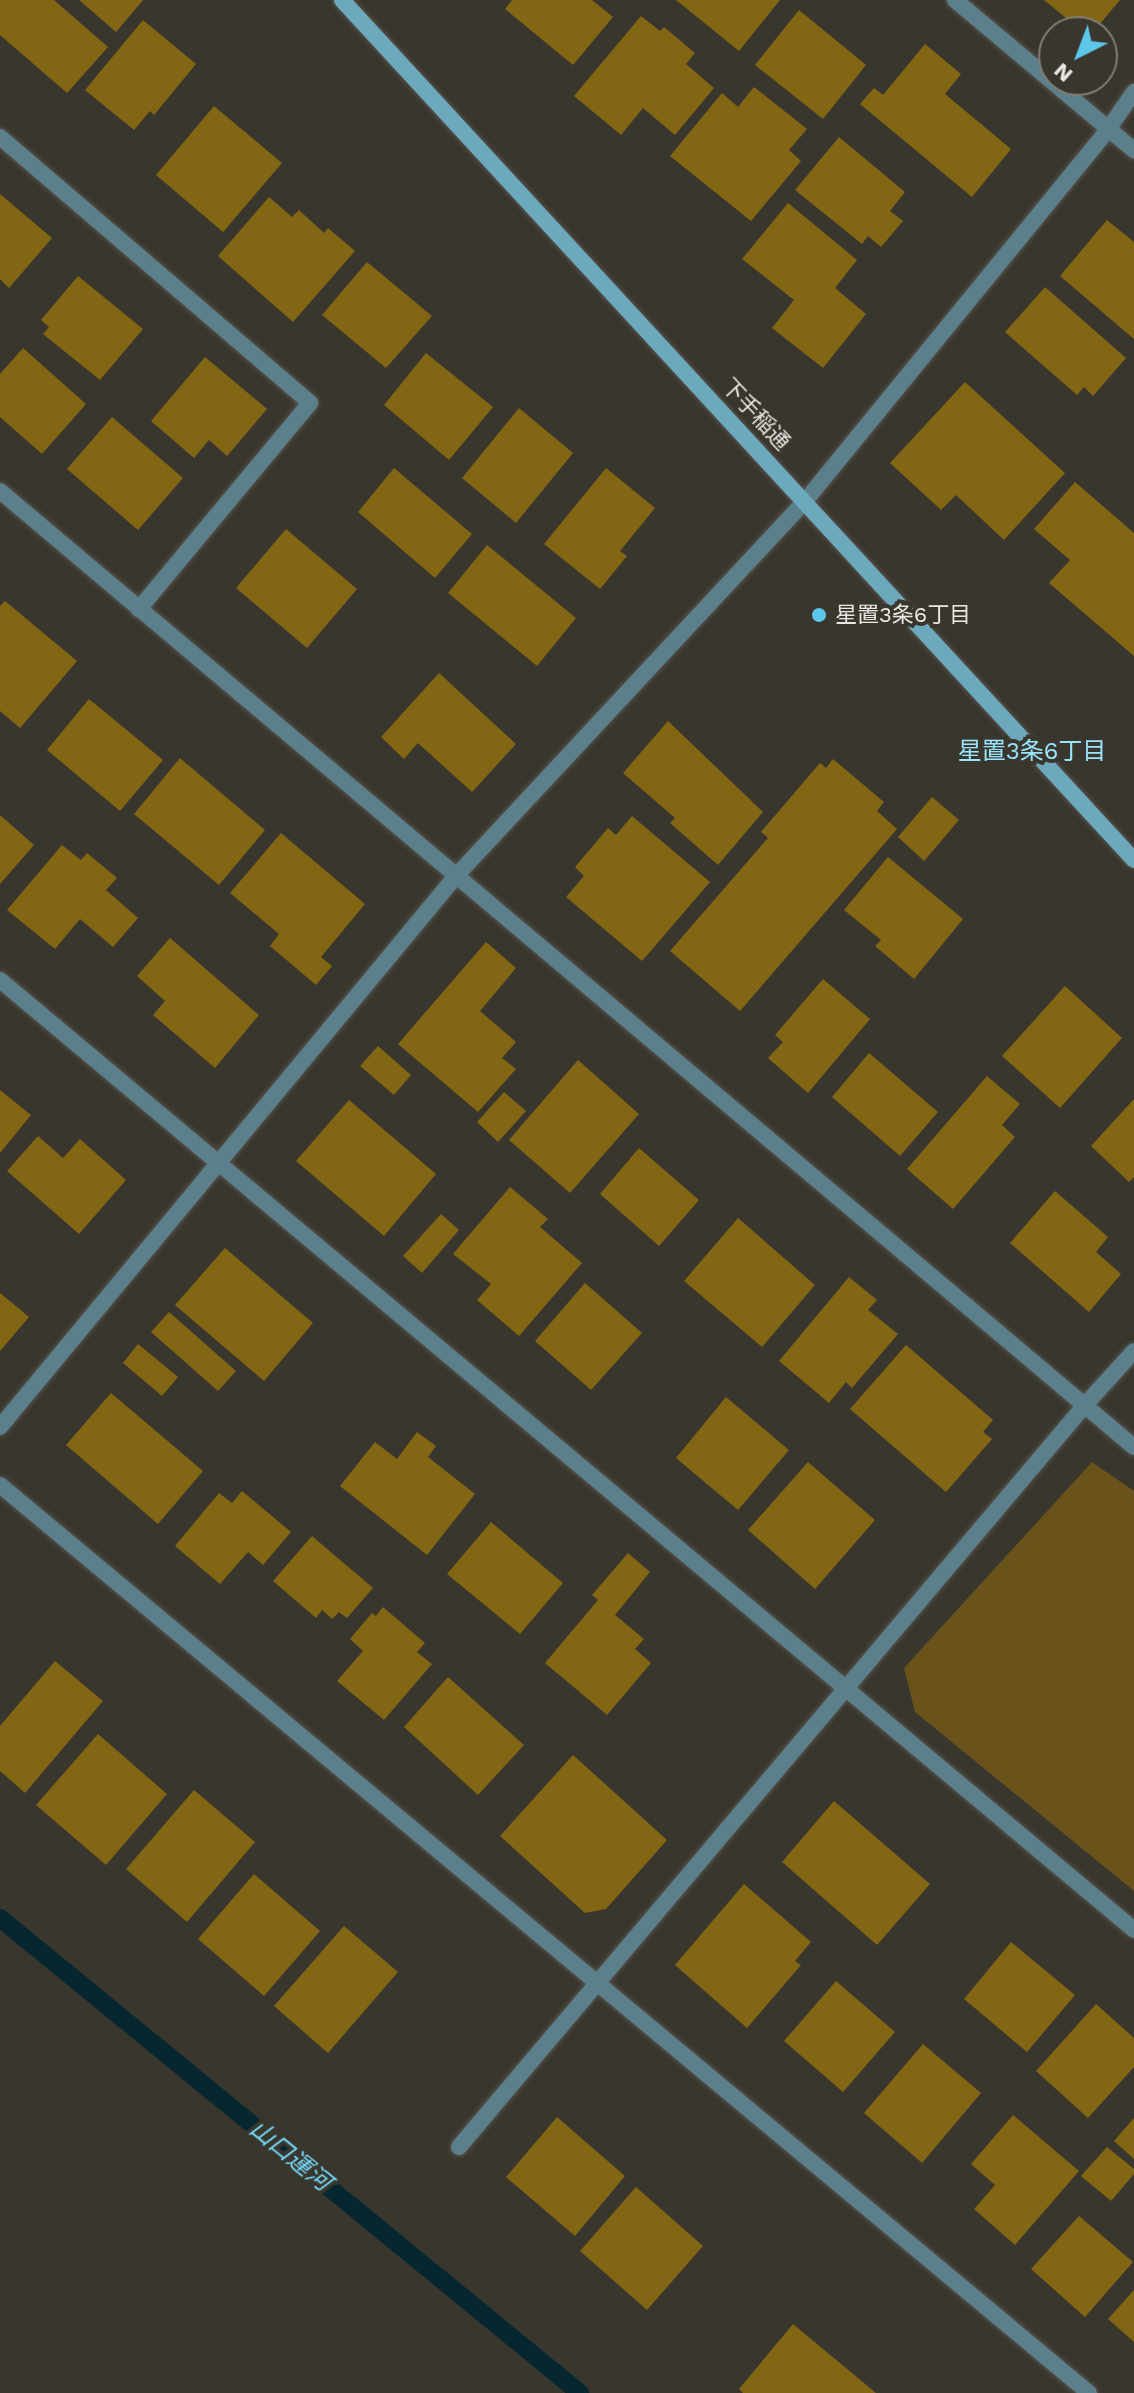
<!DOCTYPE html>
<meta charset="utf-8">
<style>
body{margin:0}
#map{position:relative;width:1134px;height:2393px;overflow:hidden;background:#39362e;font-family:"Work Sans","Noto Sans JP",sans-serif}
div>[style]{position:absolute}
.green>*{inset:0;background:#6a531a}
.stream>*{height:18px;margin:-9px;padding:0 9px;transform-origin:9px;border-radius:9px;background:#062630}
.building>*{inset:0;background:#836613}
.roads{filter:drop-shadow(0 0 2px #55524b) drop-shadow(0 0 2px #55524b)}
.street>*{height:16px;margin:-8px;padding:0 8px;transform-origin:8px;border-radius:8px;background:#5b808c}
.secondary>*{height:16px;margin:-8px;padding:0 8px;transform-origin:8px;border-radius:8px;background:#6da9bd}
.dots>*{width:22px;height:22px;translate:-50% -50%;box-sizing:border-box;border:4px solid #39362e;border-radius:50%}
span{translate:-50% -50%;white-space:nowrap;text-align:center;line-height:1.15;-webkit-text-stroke:8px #39362e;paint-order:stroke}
.street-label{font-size:22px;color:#e9e7e3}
.poi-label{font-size:22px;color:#e9e7e3}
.left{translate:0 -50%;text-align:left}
.neighbourhood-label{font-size:24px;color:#99e3fb}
.water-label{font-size:24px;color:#75dafa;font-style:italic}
.north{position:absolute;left:1038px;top:16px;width:80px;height:80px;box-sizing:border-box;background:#39362e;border:2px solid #7f7d76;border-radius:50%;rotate:222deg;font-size:22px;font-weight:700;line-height:32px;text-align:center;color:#e9e7e3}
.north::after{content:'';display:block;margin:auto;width:28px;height:36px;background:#5cc7e8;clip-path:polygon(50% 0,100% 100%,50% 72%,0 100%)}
</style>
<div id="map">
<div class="green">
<i style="clip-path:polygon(1092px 1462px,1134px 1491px,1134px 1891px,915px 1712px,904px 1668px)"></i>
</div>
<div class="stream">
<i style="left:0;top:1918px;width:750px;rotate:39.32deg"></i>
</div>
<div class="building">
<i style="clip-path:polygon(0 0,54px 0,108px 47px,67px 93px,0 35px)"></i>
<i style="clip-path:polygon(79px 0,143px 0,116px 32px)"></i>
<i style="clip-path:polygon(512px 0,592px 0,613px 17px,573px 65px,505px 9px)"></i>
<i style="clip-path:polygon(676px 0,780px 0,739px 51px)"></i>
<i style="clip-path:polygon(1044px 0,1120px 0,1093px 32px,1083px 32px)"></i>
<i style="clip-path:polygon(799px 10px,866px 65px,823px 119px,755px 65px)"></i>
<i style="clip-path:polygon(641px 16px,660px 31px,664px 27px,695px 53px,686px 64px,714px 88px,675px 135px,643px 108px,621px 135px,574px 96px)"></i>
<i style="clip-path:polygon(143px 20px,196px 64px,154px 115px,150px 111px,134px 130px,85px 90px)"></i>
<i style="clip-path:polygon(925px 44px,961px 74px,945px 94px,1011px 149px,972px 197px,860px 104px,874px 88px,883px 95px)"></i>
<i style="clip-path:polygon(754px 87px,807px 129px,789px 150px,801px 161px,751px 221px,670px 156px,722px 93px,738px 107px)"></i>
<i style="clip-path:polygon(214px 106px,282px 163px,223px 232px,156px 175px)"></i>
<i style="clip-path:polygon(839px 137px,905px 192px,890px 211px,903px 221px,881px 247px,868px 236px,862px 244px,795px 190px)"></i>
<i style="clip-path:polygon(0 194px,52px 238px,9px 288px,0 279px)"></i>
<i style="clip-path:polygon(269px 197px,292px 217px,299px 210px,324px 233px,328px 228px,355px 251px,293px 322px,218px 256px)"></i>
<i style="clip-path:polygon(788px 203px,857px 260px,835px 288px,866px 314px,823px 368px,772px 328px,794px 300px,742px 259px)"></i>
<i style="clip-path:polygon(1107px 220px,1134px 242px,1134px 339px,1060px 276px)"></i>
<i style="clip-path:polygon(367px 262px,432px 316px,386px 368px,322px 315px)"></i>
<i style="clip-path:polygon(78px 276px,143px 329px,100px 380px,43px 334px,49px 327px,41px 320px)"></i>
<i style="clip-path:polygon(1045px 287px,1126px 358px,1093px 396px,1084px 387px,1077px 395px,1005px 332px)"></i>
<i style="clip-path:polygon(23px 348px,86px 404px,42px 454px,0 417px,0 374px)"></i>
<i style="clip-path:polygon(426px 353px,493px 407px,449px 460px,384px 405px)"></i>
<i style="clip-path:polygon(205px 357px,267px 409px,227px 456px,209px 440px,194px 458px,151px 421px)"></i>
<i style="clip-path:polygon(965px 382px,1065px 473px,1004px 540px,956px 495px,941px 510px,890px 463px)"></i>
<i style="clip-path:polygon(519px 408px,573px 453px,516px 523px,462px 478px)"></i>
<i style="clip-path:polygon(112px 417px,183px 478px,138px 530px,67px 469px)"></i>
<i style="clip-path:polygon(394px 468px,472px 534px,435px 578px,358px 512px)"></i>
<i style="clip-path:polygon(606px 468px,655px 508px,620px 551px,627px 556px,600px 589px,544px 544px)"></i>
<i style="clip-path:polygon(1075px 482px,1134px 533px,1134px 656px,1049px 583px,1070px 560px,1034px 529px)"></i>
<i style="clip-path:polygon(286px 529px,357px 589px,307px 648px,236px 588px)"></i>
<i style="clip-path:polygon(487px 545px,576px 618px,537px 666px,448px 593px)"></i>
<i style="clip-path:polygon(5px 601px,77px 661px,20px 728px,0 711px,0 606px)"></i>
<i style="clip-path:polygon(439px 673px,516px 744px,472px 792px,418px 743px,404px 759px,381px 737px)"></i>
<i style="clip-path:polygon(89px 699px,163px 760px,120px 811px,47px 750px)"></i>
<i style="clip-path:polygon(668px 721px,763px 812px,718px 865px,670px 823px,675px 818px,623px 773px)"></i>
<i style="clip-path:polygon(180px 758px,265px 830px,219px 885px,134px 814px)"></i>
<i style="clip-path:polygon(833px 759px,884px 802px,877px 811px,897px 829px,740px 1011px,670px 951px,768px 838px,761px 832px,820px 763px,826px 768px)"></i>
<i style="clip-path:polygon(932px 797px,959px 820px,924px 861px,898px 837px)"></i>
<i style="clip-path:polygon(0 815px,34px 845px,0 884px)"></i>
<i style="clip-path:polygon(632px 816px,710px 882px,642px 961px,566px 897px,584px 876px,575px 867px,608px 828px,616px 835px)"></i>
<i style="clip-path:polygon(281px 833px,365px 904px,321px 957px,332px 966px,316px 985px,270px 946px,279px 934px,230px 893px)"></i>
<i style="clip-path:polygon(62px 845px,81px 860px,87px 853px,117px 878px,106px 890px,138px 918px,113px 947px,80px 919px,55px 949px,7px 910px)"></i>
<i style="clip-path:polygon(888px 857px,963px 919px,914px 979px,875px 946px,881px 940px,844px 910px)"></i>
<i style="clip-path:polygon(170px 938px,259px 1015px,215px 1068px,153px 1015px,165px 1001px,137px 976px)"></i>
<i style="clip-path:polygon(486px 942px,516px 968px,480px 1011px,516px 1042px,502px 1058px,516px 1069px,478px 1112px,398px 1044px)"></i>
<i style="clip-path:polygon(823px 979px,870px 1019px,808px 1093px,768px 1058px,783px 1042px,775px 1035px)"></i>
<i style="clip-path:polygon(1065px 986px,1122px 1038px,1060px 1108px,1002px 1056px)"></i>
<i style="clip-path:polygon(378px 1046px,411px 1075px,394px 1095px,360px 1066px)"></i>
<i style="clip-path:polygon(869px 1053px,938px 1112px,900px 1156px,832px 1097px)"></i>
<i style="clip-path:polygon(578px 1060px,639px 1114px,570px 1193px,509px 1140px)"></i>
<i style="clip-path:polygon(987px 1076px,1020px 1104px,1002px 1125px,1015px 1137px,953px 1209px,907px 1169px)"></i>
<i style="clip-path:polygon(0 1090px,31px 1115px,0 1153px)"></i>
<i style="clip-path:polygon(504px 1092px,526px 1111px,498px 1142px,477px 1122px)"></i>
<i style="clip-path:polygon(1134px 1099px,1134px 1177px,1129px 1182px,1091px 1146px)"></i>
<i style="clip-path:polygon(349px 1100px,436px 1174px,384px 1236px,296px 1161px)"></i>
<i style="clip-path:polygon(38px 1136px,63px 1158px,80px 1139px,126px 1180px,79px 1234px,7px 1171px)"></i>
<i style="clip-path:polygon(639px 1148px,699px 1200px,659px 1246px,600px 1194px)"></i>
<i style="clip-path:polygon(510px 1187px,548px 1219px,540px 1227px,582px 1263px,519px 1336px,477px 1300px,491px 1284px,453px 1254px)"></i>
<i style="clip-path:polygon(1055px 1191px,1108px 1237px,1096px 1252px,1121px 1274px,1089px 1312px,1010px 1243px)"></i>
<i style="clip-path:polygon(441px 1214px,459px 1230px,422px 1273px,403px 1256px)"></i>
<i style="clip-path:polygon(738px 1218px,815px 1285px,762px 1347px,684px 1281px)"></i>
<i style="clip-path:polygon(225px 1248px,313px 1323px,264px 1381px,175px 1305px)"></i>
<i style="clip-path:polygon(849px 1277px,877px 1300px,868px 1310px,898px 1334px,852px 1388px,846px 1382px,829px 1403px,779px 1361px)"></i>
<i style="clip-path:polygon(585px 1283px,642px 1333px,591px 1390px,535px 1341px)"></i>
<i style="clip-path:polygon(0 1293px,29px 1317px,0 1351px)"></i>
<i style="clip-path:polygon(169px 1312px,236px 1371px,218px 1391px,151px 1332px)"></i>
<i style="clip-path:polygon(138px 1344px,178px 1377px,162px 1396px,123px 1363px)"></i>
<i style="clip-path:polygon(906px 1345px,993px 1420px,983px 1432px,992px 1439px,946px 1492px,850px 1409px)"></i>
<i style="clip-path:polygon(111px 1393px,203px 1471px,158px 1524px,66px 1445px)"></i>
<i style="clip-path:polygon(726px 1397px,789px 1450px,738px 1510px,676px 1458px)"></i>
<i style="clip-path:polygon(417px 1432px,436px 1446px,428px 1457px,475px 1494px,427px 1555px,340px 1486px,375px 1442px,397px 1459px)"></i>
<i style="clip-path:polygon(808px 1462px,875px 1520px,815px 1589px,748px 1530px)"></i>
<i style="clip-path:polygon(242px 1491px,291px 1532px,263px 1565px,248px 1552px,220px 1584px,175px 1546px,219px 1493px,232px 1503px)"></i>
<i style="clip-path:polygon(491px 1522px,563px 1583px,520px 1634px,447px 1574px)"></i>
<i style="clip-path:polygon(312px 1536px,373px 1588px,347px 1618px,339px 1612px,332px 1619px,322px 1610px,316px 1618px,273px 1581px)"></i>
<i style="clip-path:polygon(628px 1553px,650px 1572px,615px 1615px,644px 1639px,635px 1649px,651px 1663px,607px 1715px,545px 1663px,598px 1600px,592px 1595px)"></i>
<i style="clip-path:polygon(383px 1607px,425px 1643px,417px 1652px,432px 1664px,384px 1720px,337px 1681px,363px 1651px,350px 1639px,372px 1613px,376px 1616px)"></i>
<i style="clip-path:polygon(55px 1661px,103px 1701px,25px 1793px,0 1771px,0 1726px)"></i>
<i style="clip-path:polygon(448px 1677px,524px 1745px,478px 1795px,404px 1727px)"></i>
<i style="clip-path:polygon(98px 1734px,167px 1794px,106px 1865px,36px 1805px)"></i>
<i style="clip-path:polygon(573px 1755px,667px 1840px,606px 1909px,585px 1913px,500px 1836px)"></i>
<i style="clip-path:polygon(194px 1790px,255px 1842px,187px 1922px,126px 1869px)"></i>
<i style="clip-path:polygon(834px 1801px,930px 1884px,877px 1945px,782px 1862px)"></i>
<i style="clip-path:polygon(254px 1874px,320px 1931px,264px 1996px,198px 1939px)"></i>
<i style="clip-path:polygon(744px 1884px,811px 1942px,795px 1961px,801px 1965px,747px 2028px,675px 1965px)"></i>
<i style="clip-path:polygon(344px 1926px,398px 1972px,328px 2053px,274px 2006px)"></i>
<i style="clip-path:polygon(1011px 1942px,1075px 1995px,1027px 2052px,964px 1999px)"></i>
<i style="clip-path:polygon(836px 1981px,895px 2032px,843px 2092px,784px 2041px)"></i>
<i style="clip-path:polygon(1096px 2004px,1134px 2038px,1134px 2067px,1088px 2118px,1036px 2071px)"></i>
<i style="clip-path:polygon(923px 2044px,981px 2093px,922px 2163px,864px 2113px)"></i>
<i style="clip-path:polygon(1013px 2115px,1079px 2171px,1015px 2245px,974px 2209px,995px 2185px,971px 2164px)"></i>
<i style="clip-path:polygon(557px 2117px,625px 2176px,575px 2236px,506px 2177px)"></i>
<i style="clip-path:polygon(1134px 2118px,1134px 2159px,1114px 2141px)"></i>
<i style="clip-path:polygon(1107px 2147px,1134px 2169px,1134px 2174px,1111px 2201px,1081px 2176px)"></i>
<i style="clip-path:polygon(636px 2187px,703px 2246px,647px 2310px,580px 2251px)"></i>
<i style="clip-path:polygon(1079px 2216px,1133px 2262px,1085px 2317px,1031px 2269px)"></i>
<i style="clip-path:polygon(1134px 2290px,1134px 2342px,1108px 2319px)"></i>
<i style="clip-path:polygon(793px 2324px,876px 2393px,743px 2393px,739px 2389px)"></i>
</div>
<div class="roads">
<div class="street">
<i style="left:955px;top:0;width:234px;rotate:40deg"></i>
<i style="left:0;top:137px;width:408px;rotate:40.6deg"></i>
<i style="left:310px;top:403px;width:268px;rotate:129.7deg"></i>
<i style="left:0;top:491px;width:1483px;rotate:40.13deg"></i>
<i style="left:0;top:980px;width:1479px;rotate:39.95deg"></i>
<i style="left:0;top:1427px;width:715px;rotate:-50.39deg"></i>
<i style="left:456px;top:876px;width:514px;rotate:-47.05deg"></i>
<i style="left:806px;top:500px;width:480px;rotate:-50.8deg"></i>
<i style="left:1109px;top:128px;width:44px;rotate:-55.2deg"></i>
<i style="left:0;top:1485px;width:1418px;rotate:39.82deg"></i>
<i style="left:459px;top:2147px;width:969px;rotate:-49.85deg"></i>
<i style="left:1084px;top:1406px;width:74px;rotate:-47.7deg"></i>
</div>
<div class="secondary">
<i style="left:342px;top:0;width:1169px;rotate:47.36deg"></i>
</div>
</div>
<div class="dots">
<i style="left:819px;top:615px;background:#5cc7e8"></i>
</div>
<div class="street-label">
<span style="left:756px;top:414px;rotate:47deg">下手稲通</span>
</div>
<div class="poi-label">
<span class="left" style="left:835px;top:615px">星置3条6丁目</span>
</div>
<div class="neighbourhood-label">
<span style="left:1032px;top:752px">星置3条6丁目</span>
</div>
<div class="water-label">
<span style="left:290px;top:2156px;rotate:39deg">山口運河</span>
</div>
<div class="north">N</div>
</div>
